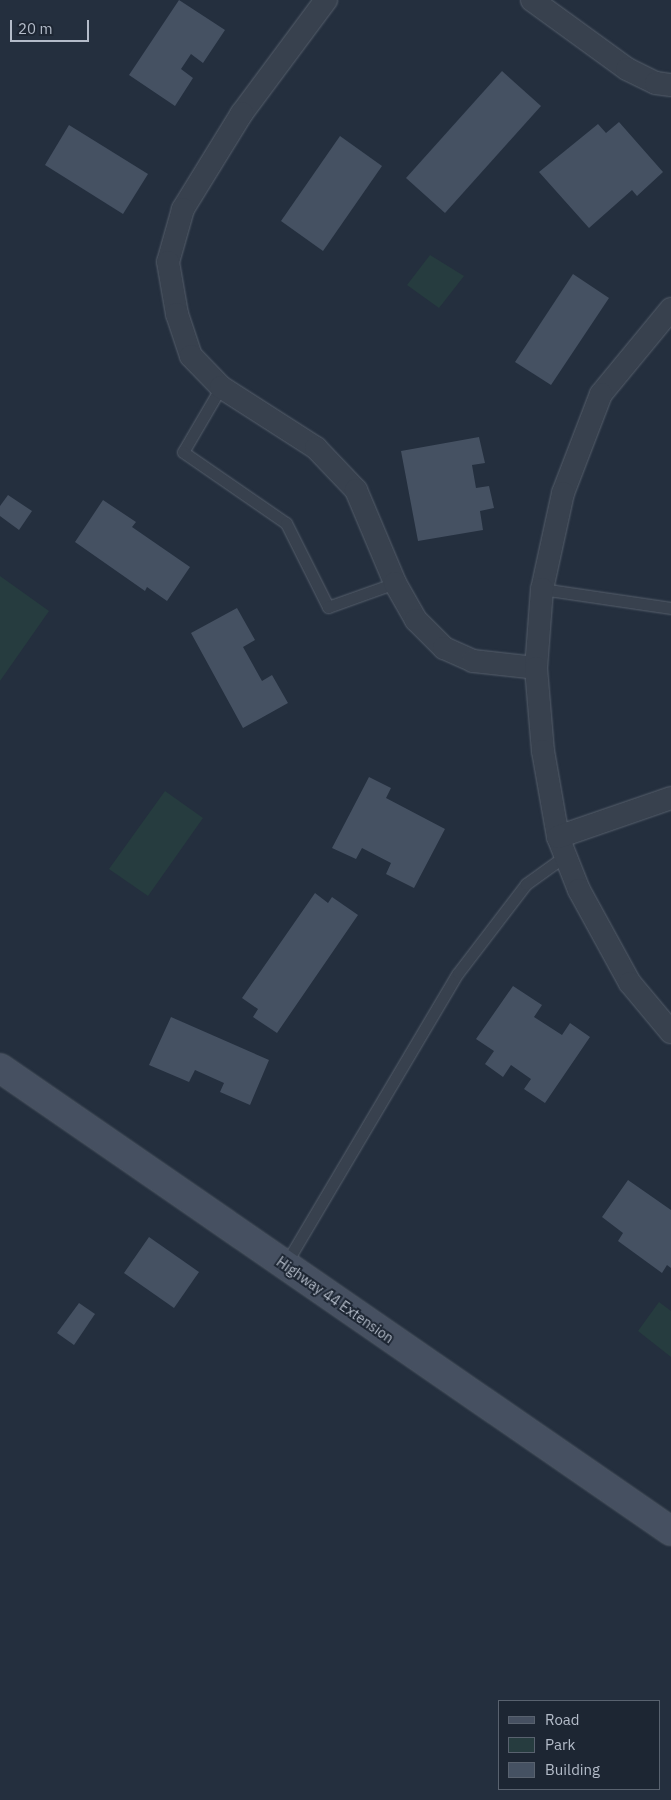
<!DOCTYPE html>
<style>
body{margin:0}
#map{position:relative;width:671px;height:1800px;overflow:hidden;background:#242f3e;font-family:"IBM Plex Sans",sans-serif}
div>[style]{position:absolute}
.green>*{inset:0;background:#263c3f}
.building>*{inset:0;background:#455162}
.roads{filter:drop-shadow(0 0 1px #565f6c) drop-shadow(0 0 1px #565f6c)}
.service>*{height:11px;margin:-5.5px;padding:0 5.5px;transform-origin:5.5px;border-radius:5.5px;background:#38414e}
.minor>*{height:22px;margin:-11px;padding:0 11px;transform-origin:11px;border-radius:11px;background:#38414e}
.secondary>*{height:28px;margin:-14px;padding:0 14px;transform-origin:14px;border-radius:14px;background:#465061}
span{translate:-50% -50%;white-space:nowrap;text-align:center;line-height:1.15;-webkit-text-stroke:4px #1d2633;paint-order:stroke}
.street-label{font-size:14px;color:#b4bcc9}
.legend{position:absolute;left:498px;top:1700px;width:162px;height:90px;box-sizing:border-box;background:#1d2633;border:1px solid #59626f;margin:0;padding:6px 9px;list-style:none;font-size:15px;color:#b4bcc9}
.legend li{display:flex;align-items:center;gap:10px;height:25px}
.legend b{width:25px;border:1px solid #59626f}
.scale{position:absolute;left:10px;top:20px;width:79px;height:22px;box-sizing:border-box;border:2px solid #b4bcc9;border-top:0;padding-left:6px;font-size:15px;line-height:18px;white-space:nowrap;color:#b4bcc9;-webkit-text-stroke:4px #1d2633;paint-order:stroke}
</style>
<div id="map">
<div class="green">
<i style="clip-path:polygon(430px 255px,464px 276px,439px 308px,407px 285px)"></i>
<i style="clip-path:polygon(0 576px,49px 611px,0 681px)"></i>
<i style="clip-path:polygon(165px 791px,203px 818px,148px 896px,109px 869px)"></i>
<i style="clip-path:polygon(659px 1302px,671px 1311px,671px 1357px,638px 1331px)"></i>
</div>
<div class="building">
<i style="clip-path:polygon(179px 0,225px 30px,203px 63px,191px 54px,181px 69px,193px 78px,175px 106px,129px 75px)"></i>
<i style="clip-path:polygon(502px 71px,541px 106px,445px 213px,406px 178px)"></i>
<i style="clip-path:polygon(619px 122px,663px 172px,637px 196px,632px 190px,589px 228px,539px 172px,598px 124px,606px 133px)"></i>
<i style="clip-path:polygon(69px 125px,148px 174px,123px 214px,45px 165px)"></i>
<i style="clip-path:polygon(340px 136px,382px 166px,323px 251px,281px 221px)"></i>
<i style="clip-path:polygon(573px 274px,609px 298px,551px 385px,515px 362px)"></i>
<i style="clip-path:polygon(479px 437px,485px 463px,472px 465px,476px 488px,489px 486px,494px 508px,480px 511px,483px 530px,418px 541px,401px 451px)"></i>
<i style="clip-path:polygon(8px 495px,32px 511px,19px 530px,0 516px,0 506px)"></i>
<i style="clip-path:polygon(103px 500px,136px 522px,132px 527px,190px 567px,167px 601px,147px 587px,145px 591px,75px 542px)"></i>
<i style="clip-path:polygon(237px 608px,255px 640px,243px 647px,262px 681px,272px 675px,288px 703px,243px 728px,191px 633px)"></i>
<i style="clip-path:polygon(369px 777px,391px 788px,386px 798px,445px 829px,414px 888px,386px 874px,391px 863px,362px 848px,356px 859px,332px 848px)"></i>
<i style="clip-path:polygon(315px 893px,328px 903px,332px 897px,358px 915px,277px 1033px,253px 1017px,258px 1009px,242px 998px)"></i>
<i style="clip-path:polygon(513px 986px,542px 1005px,534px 1017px,562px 1035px,570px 1023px,590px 1037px,545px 1103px,524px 1089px,531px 1079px,511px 1065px,503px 1077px,485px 1064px,494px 1051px,476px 1039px)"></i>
<i style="clip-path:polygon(171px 1017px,269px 1060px,250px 1105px,220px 1092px,224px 1083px,195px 1070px,189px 1082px,149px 1065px)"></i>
<i style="clip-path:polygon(628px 1180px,671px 1210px,671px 1268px,667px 1265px,662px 1273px,618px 1241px,623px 1233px,602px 1217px)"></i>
<i style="clip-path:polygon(149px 1237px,199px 1272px,174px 1308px,124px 1273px)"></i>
<i style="clip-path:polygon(79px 1303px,95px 1314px,74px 1345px,57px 1333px)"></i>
</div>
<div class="roads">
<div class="service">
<i style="left:221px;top:387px;width:75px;rotate:120.3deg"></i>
<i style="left:183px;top:452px;width:125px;rotate:34.6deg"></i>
<i style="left:286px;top:523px;width:94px;rotate:63.4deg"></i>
<i style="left:328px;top:607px;width:71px;rotate:-19.7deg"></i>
<i style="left:542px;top:589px;width:130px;rotate:8.4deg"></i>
<i style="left:285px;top:1265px;width:339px;rotate:-59.4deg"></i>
<i style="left:458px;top:973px;width:112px;rotate:-52.6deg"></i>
<i style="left:526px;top:884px;width:48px;rotate:-35.7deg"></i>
</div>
<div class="minor">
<i style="left:326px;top:0;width:141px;rotate:126.6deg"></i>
<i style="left:242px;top:113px;width:113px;rotate:121.6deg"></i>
<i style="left:183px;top:209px;width:55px;rotate:105.8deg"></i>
<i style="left:168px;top:262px;width:53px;rotate:80.2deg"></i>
<i style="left:177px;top:314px;width:44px;rotate:71.6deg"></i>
<i style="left:191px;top:356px;width:43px;rotate:45.9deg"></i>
<i style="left:221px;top:387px;width:113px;rotate:32.7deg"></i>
<i style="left:316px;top:448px;width:58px;rotate:46.4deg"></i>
<i style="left:356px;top:490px;width:101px;rotate:67.2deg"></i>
<i style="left:395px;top:583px;width:43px;rotate:60.4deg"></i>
<i style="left:416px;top:620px;width:40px;rotate:45deg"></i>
<i style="left:444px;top:648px;width:32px;rotate:24deg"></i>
<i style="left:473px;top:661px;width:63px;rotate:6.3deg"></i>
<i style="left:532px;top:0;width:117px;rotate:36deg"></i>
<i style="left:627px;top:69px;width:32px;rotate:26deg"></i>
<i style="left:656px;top:83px;width:15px;rotate:8deg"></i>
<i style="left:671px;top:309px;width:110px;rotate:129.5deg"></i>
<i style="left:601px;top:394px;width:106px;rotate:111deg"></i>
<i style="left:563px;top:493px;width:98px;rotate:102.3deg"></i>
<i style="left:542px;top:589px;width:79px;rotate:94.3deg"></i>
<i style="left:536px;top:668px;width:83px;rotate:85.2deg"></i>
<i style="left:543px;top:751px;width:87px;rotate:80.1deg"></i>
<i style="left:558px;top:837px;width:57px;rotate:68.4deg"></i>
<i style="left:579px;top:890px;width:106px;rotate:61.3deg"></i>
<i style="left:630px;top:983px;width:64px;rotate:50.1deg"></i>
<i style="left:558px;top:837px;width:120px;rotate:-19deg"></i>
</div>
<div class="secondary">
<i style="left:0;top:1068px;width:815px;rotate:34.61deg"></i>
</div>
</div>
<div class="street-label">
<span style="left:335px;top:1300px;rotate:35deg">Highway 44 Extension</span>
</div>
<ul class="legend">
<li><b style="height:6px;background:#465061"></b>Road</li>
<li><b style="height:14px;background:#263c3f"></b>Park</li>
<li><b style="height:14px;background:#455162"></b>Building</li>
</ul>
<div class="scale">20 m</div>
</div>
